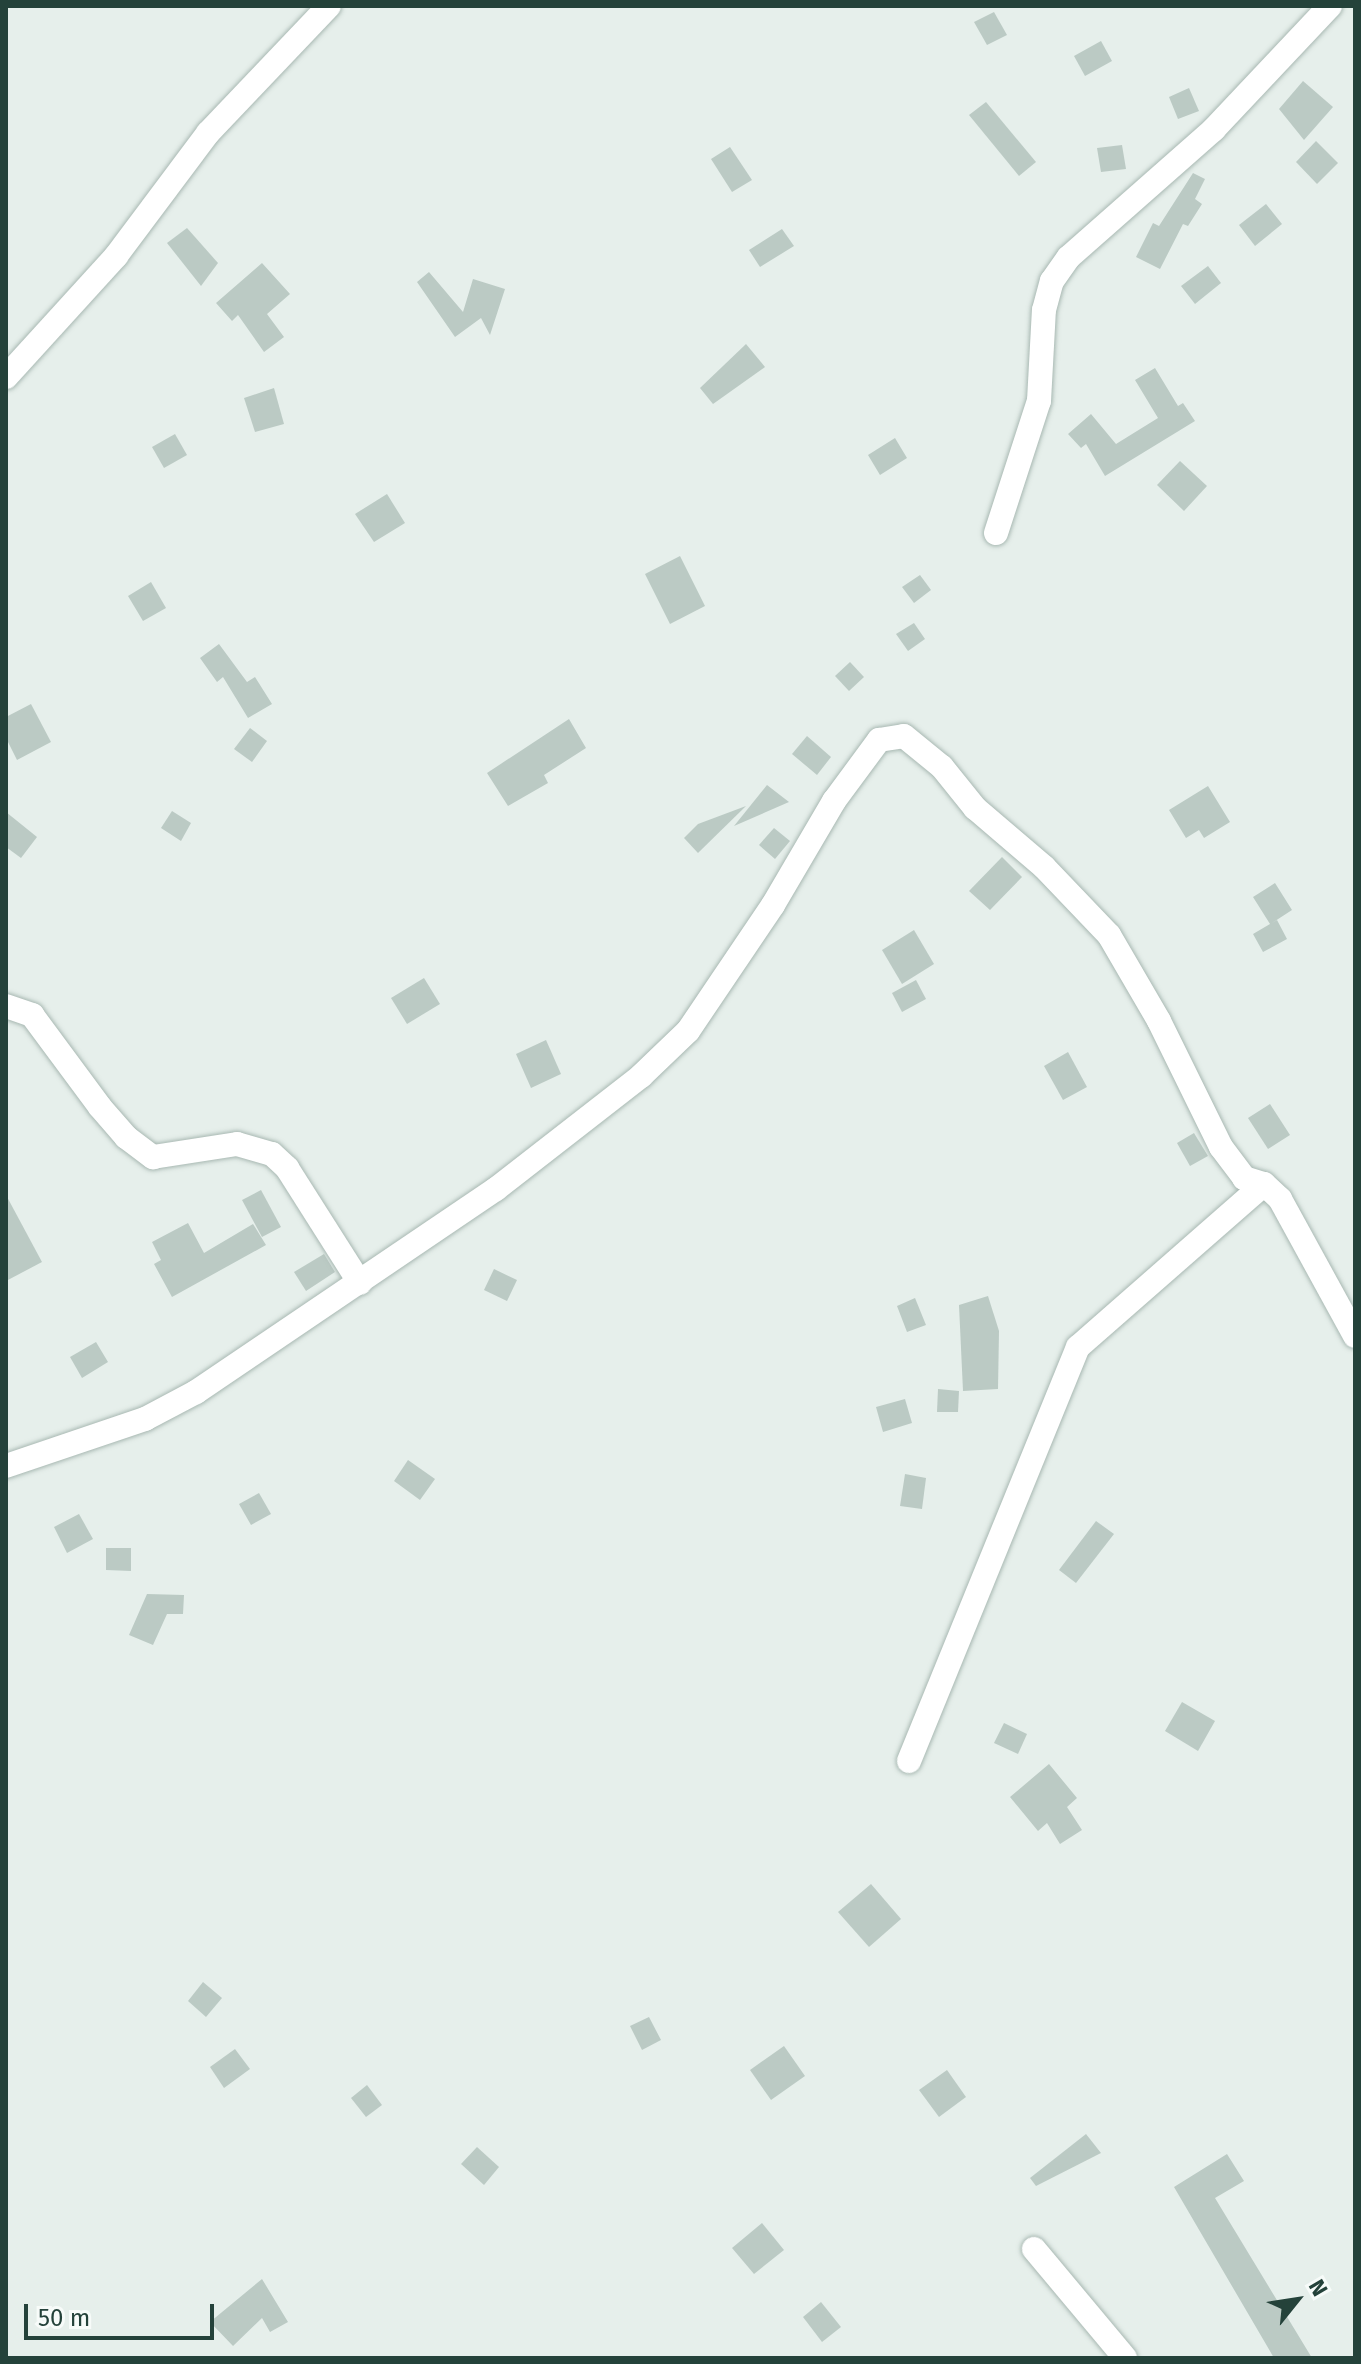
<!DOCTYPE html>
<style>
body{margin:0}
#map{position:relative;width:1361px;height:2364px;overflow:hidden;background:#e6efeb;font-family:"Fira Sans",sans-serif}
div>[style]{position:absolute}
.building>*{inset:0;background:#bbcac4}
.roads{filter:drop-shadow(0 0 2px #a8b8b2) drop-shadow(0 0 2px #a8b8b2)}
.minor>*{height:24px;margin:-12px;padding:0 12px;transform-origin:12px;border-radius:12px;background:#fff}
span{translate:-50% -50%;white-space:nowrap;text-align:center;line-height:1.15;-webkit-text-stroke:6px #f7fbf9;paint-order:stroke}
.frame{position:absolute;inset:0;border:8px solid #24423a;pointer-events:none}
.north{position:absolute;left:1257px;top:2260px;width:80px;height:80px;-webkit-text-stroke:6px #f7fbf9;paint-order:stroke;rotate:60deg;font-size:22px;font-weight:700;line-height:32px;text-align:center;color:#24423a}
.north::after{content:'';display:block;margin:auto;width:28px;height:36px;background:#24423a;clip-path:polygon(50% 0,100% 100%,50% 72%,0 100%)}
.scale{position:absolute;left:24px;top:2304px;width:190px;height:36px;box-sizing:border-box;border:4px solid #24423a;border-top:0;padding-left:10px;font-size:24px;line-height:28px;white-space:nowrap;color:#24423a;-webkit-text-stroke:6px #f7fbf9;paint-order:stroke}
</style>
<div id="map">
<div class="building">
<i style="clip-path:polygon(994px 12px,1007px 35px,987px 45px,974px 22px)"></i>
<i style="clip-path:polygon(1101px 41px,1112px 61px,1085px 76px,1074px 56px)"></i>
<i style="clip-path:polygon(1303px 81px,1333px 107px,1304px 140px,1279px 109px)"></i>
<i style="clip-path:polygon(1189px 88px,1199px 111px,1178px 119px,1169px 97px)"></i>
<i style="clip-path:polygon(986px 102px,1036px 162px,1019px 176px,969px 115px)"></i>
<i style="clip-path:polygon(1316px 141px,1338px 163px,1317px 184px,1296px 162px)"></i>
<i style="clip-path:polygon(1122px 145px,1126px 169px,1101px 172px,1097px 148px)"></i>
<i style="clip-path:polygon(730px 147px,752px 180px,732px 192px,711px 159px)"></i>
<i style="clip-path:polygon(1193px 173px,1205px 179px,1195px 199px,1202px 204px,1188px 226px,1183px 224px,1160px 269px,1136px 257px,1153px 223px,1159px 226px)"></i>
<i style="clip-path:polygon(1266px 204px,1282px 224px,1255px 246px,1239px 225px)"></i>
<i style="clip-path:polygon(187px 228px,218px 263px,201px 286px,167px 243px)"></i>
<i style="clip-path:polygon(782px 229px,794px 246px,760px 267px,749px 250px)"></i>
<i style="clip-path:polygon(262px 263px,290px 294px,267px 314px,284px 337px,264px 352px,238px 315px,232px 321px,216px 303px)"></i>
<i style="clip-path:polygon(1208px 266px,1221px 283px,1195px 304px,1181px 286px)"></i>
<i style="clip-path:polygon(429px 272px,463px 312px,473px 279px,505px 289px,490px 335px,481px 318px,455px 337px,417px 282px)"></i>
<i style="clip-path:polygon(746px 344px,765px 367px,713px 404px,700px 388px)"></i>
<i style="clip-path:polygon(1155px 368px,1178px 406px,1183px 403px,1195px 421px,1105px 476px,1086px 444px,1081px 448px,1068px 434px,1091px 414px,1116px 444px,1158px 418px,1135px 380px)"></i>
<i style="clip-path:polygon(274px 388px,284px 424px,255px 432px,244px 398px)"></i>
<i style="clip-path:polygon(175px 434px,187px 455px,164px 468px,152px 447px)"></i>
<i style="clip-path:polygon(895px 438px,907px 458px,880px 475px,868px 455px)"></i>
<i style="clip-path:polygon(1180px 461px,1207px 486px,1184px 511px,1157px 485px)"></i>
<i style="clip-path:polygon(387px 494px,405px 523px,374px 542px,355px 514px)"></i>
<i style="clip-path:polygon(680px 556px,705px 606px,670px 624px,645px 574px)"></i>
<i style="clip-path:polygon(920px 575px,931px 590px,914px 603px,902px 587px)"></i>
<i style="clip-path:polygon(151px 582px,166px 608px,143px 621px,128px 596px)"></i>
<i style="clip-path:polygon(914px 623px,925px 639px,908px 651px,896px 634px)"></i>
<i style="clip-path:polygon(219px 644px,247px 682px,255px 677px,272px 704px,248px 718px,223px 677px,217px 682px,200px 658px)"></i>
<i style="clip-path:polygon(850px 662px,864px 677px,849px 691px,835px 676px)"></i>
<i style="clip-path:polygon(31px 704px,51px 742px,17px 760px,6px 738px,6px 717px)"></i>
<i style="clip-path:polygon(569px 719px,586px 748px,544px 775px,548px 783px,508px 806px,487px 773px)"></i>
<i style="clip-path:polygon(250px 728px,267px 741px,252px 762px,234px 749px)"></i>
<i style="clip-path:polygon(807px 736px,831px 757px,817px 775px,792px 754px)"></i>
<i style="clip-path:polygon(767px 785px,789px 802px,734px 826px)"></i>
<i style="clip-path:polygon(1208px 786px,1230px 822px,1204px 838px,1199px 830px,1186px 838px,1169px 810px)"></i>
<i style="clip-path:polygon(746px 806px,698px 853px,684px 838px,698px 824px)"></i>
<i style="clip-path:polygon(172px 811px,191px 823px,181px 841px,161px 828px)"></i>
<i style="clip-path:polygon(6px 812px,37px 837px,21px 858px,6px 847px)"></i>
<i style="clip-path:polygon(774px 828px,790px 841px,775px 859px,759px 845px)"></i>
<i style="clip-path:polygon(1002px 857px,1022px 877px,990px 910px,969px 891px)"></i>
<i style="clip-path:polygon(1275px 883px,1292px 910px,1272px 923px,1277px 920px,1287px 939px,1263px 952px,1253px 934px,1270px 924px,1253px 897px)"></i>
<i style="clip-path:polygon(914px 930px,934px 964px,902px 984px,882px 950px)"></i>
<i style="clip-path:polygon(424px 978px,440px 1004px,407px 1024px,391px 998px)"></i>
<i style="clip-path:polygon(916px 980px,926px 999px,902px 1012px,892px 993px)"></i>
<i style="clip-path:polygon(546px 1040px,561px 1074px,531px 1088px,516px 1054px)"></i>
<i style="clip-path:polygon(1068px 1052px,1087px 1087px,1063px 1100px,1044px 1066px)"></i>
<i style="clip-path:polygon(1270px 1104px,1290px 1135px,1268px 1149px,1248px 1118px)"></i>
<i style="clip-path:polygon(1194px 1133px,1208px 1156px,1190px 1166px,1177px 1143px)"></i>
<i style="clip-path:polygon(261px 1190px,281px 1227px,262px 1237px,242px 1200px)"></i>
<i style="clip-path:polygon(6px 1195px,42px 1262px,6px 1281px)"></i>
<i style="clip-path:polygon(188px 1223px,204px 1253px,253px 1224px,266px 1245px,172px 1297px,154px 1264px,161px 1260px,152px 1242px)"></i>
<i style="clip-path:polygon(324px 1254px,335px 1272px,306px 1291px,294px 1272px)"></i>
<i style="clip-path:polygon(494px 1269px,517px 1280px,507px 1301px,484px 1290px)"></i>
<i style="clip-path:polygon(988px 1296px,999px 1331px,998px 1389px,963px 1391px,959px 1305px)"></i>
<i style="clip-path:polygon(915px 1298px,926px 1325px,907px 1332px,897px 1306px)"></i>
<i style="clip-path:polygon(96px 1342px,108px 1362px,82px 1378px,70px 1357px)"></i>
<i style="clip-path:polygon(938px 1389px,959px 1391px,958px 1412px,937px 1412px)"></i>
<i style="clip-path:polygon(905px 1399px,912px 1423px,883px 1432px,876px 1407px)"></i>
<i style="clip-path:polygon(408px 1460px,435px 1479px,420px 1500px,394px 1481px)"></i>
<i style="clip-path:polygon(905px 1474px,926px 1478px,922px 1509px,900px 1506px)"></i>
<i style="clip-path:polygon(259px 1493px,271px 1514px,251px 1525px,239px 1504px)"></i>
<i style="clip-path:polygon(79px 1514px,93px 1539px,67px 1553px,54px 1527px)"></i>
<i style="clip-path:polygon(1096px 1521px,1114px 1534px,1076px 1583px,1059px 1570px)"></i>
<i style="clip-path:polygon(106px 1548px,131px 1548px,131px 1571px,106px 1570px)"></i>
<i style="clip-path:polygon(147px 1594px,184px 1595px,183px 1614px,167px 1614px,153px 1645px,129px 1635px)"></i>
<i style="clip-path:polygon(1182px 1702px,1215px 1721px,1198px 1751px,1165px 1731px)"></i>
<i style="clip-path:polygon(1004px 1723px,1027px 1734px,1018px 1754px,994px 1743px)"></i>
<i style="clip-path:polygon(1049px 1764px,1077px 1798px,1067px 1807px,1082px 1830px,1060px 1844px,1047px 1823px,1038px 1831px,1010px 1797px)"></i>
<i style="clip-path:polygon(871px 1884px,901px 1919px,869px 1947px,838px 1912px)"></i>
<i style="clip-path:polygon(203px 1982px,222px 1998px,206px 2017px,188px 2001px)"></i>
<i style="clip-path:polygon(649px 2017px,661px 2040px,642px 2050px,630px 2026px)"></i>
<i style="clip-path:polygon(784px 2046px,805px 2076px,771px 2100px,750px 2070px)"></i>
<i style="clip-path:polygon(235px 2049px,250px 2069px,224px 2088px,210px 2067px)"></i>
<i style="clip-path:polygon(947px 2070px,966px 2097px,939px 2117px,919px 2090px)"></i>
<i style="clip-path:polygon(367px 2085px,382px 2105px,366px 2117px,351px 2098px)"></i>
<i style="clip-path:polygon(1086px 2134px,1101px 2153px,1036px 2186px,1030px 2178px)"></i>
<i style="clip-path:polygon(477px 2147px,499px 2167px,484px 2185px,461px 2164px)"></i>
<i style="clip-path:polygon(1227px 2154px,1244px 2181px,1215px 2198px,1312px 2358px,1274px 2358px,1174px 2187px)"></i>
<i style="clip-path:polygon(762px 2223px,784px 2250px,754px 2274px,732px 2248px)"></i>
<i style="clip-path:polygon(262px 2279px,288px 2322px,270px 2332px,262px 2318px,233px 2346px,210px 2322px)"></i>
<i style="clip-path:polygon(821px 2302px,841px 2327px,822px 2342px,803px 2317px)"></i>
</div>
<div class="roads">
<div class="minor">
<i style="left:6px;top:377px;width:164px;rotate:-47.7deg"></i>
<i style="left:116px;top:256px;width:154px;rotate:-53.2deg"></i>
<i style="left:208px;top:133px;width:175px;rotate:-46.4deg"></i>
<i style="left:996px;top:533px;width:139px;rotate:-72deg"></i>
<i style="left:1039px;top:401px;width:91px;rotate:-86.9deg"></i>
<i style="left:1044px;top:310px;width:30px;rotate:-75deg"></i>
<i style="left:1052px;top:281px;width:29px;rotate:-55deg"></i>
<i style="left:1069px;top:257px;width:193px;rotate:-41.4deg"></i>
<i style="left:1214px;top:129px;width:169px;rotate:-46.7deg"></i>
<i style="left:6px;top:1006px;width:28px;rotate:19deg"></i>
<i style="left:32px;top:1015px;width:114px;rotate:53.5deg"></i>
<i style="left:100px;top:1107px;width:40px;rotate:49deg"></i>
<i style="left:126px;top:1137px;width:34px;rotate:37deg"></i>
<i style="left:153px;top:1157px;width:85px;rotate:-8.8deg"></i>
<i style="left:237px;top:1144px;width:36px;rotate:16deg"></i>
<i style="left:272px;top:1154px;width:21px;rotate:43deg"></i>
<i style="left:287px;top:1168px;width:136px;rotate:57.6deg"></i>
<i style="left:6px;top:1466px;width:147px;rotate:-18.7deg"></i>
<i style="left:145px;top:1419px;width:58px;rotate:-27.9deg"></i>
<i style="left:196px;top:1392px;width:362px;rotate:-34.1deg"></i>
<i style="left:496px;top:1189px;width:184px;rotate:-37.9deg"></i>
<i style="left:641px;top:1076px;width:65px;rotate:-43.8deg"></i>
<i style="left:688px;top:1031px;width:152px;rotate:-56deg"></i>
<i style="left:773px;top:905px;width:121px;rotate:-59.6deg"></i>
<i style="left:834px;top:801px;width:76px;rotate:-53.6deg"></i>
<i style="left:879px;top:740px;width:25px;rotate:-9deg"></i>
<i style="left:904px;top:736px;width:49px;rotate:39.2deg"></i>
<i style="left:942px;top:767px;width:53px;rotate:51.2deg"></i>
<i style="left:975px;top:808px;width:91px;rotate:40.5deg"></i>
<i style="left:1044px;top:867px;width:94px;rotate:46.3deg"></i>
<i style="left:1109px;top:935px;width:99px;rotate:59.8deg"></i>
<i style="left:1159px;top:1021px;width:140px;rotate:63.8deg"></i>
<i style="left:1221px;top:1147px;width:39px;rotate:53deg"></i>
<i style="left:1244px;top:1178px;width:21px;rotate:17deg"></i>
<i style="left:1264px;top:1184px;width:22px;rotate:43deg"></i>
<i style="left:1280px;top:1199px;width:156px;rotate:61.3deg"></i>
<i style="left:909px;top:1761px;width:447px;rotate:-67.8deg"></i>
<i style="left:1078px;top:1347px;width:247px;rotate:-41.2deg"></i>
<i style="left:1034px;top:2249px;width:142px;rotate:50.1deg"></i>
</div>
</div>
<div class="frame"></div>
<div class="north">N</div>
<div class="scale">50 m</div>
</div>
